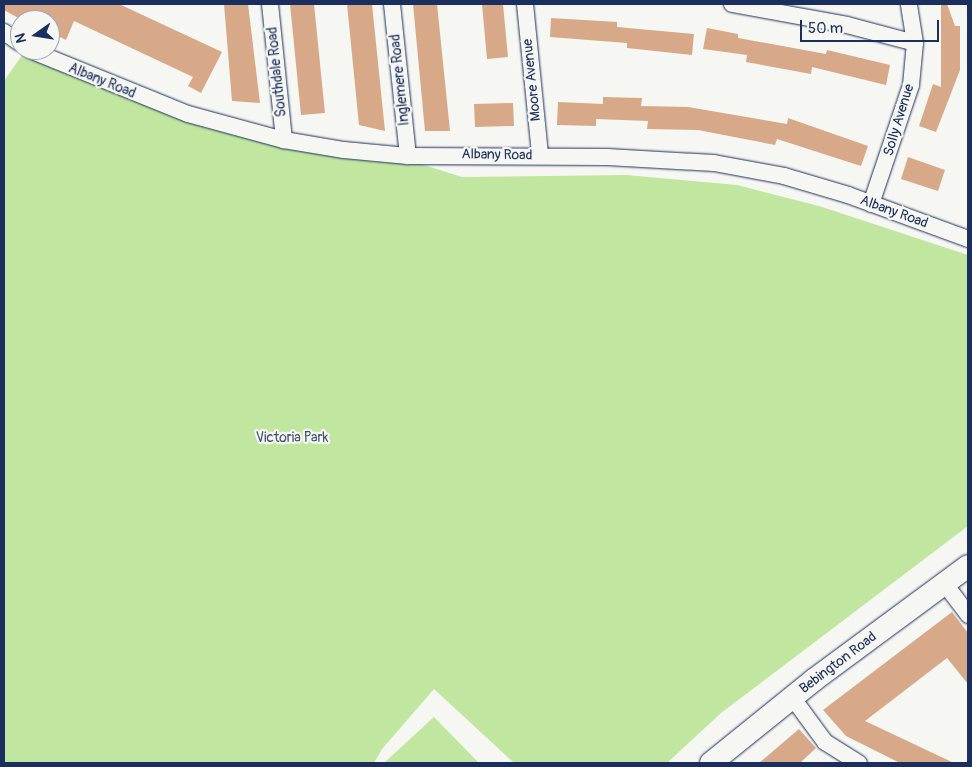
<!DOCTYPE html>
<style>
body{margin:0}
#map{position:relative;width:972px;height:767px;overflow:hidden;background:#f6f6f2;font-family:Pangolin,sans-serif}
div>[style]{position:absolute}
.green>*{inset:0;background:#c1e6a0}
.building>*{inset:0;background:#d7a989}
.roads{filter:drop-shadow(0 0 1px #1b2f5e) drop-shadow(0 0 1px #1b2f5e)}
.street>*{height:16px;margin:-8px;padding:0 8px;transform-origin:8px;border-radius:8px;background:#f6f6f2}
.secondary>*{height:22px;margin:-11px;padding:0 11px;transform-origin:11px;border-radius:11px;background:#f6f6f2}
span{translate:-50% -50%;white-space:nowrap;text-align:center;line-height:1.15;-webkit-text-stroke:4.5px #f6f6f2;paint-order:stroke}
.street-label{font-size:14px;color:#1b2f5e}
.park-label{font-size:14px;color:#3c546b}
.frame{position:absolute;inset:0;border:5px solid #1b2f5e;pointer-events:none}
.north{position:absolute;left:10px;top:10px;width:50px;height:50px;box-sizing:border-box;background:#f6f6f2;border:1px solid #9ea6b7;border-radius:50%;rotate:257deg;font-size:14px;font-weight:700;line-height:20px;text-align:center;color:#1b2f5e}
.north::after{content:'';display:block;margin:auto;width:18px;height:22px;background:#1b2f5e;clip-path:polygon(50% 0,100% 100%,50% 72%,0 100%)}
.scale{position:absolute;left:800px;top:20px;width:139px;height:22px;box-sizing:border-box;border:2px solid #1b2f5e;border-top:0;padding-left:6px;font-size:15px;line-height:18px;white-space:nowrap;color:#1b2f5e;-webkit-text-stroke:4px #f6f6f2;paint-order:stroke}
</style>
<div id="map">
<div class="green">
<i style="clip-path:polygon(25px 51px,187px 117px,405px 159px,462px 177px,626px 175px,737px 185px,819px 206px,968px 255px,968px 526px,721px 713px,667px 763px,514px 763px,434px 689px,382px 749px,374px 763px,4px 763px,4px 81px)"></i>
<i style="clip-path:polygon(434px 717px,479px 763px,384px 763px)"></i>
</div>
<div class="building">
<i style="clip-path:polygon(4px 4px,119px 4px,222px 52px,201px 93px,188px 86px,193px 77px,74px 21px,66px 40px,50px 32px,50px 20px,22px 20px,4px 10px)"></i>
<i style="clip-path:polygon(224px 4px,248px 4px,260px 103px,232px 101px)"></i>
<i style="clip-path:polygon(290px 4px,314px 4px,325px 113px,301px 115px)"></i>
<i style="clip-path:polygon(347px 4px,372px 4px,385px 131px,359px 125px)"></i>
<i style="clip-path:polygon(413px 4px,437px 4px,450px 131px,425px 131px)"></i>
<i style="clip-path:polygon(482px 4px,503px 4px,508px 57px,487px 59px)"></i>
<i style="clip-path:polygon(941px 4px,947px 4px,955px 26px,960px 26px,960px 70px,936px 132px,919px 126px,933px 84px,941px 87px)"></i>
<i style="clip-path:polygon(551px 18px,617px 22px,617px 27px,694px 34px,692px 55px,627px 48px,627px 43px,550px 37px)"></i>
<i style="clip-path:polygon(707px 28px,738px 34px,738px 38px,826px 54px,827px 50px,890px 65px,886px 85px,812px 67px,811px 74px,746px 62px,747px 55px,703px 49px)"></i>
<i style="clip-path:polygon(603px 97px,642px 98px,641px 106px,688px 107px,787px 124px,788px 118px,868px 146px,861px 166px,777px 139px,775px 145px,698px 130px,647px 129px,648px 121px,596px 119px,596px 126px,557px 125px,558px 102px,603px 104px)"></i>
<i style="clip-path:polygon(513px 103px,514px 126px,475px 127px,474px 104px)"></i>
<i style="clip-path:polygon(908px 157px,945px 170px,938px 191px,901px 179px)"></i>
<i style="clip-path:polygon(952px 612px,968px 633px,968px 684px,947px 658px,865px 721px,954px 763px,900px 763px,846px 736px,823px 710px)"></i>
<i style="clip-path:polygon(799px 729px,816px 748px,800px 763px,759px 763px)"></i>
</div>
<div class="roads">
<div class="street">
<i style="left:270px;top:4px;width:137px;rotate:84.1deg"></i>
<i style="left:392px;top:4px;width:153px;rotate:84deg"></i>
<i style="left:525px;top:4px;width:152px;rotate:84.3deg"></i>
<i style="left:732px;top:4px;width:117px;rotate:10.3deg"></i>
<i style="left:847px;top:25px;width:70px;rotate:14.8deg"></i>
<i style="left:4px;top:32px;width:19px;rotate:35deg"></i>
<i style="left:30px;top:50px;width:170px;rotate:22.1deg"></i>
<i style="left:188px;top:114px;width:99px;rotate:15.2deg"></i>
<i style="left:284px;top:140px;width:61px;rotate:9.5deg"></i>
<i style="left:344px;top:150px;width:64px;rotate:5.4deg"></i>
<i style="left:408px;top:156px;width:199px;rotate:0.3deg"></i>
<i style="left:607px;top:157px;width:107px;rotate:3.2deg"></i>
<i style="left:714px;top:163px;width:71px;rotate:10.5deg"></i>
<i style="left:784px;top:176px;width:67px;rotate:16.5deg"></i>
<i style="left:848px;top:195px;width:128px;rotate:20.1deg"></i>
<i style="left:871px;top:204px;width:126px;rotate:-71.4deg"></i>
<i style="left:911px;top:85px;width:42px;rotate:-84.6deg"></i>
<i style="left:915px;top:43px;width:39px;rotate:-99deg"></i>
<i style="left:945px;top:584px;width:39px;rotate:53deg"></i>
<i style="left:792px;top:697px;width:56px;rotate:53.7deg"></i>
<i style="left:825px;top:742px;width:40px;rotate:32deg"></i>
</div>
<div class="secondary">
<i style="left:711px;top:763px;width:134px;rotate:-38.9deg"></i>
<i style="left:815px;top:679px;width:190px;rotate:-36.4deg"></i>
</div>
</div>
<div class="street-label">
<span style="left:277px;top:72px;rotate:-96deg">Southdale Road</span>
<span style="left:400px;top:80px;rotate:-96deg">Inglemere Road</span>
<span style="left:532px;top:80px;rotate:-96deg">Moore Avenue</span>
<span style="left:102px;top:81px;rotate:22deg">Albany Road</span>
<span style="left:899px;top:120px;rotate:-73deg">Solly Avenue</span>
<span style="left:497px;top:155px;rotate:1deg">Albany Road</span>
<span style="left:894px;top:212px;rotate:20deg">Albany Road</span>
<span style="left:838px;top:663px;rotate:-37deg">Bebington Road</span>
</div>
<div class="park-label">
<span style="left:292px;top:438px">Victoria Park</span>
</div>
<div class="frame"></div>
<div class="north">N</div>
<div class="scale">50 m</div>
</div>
